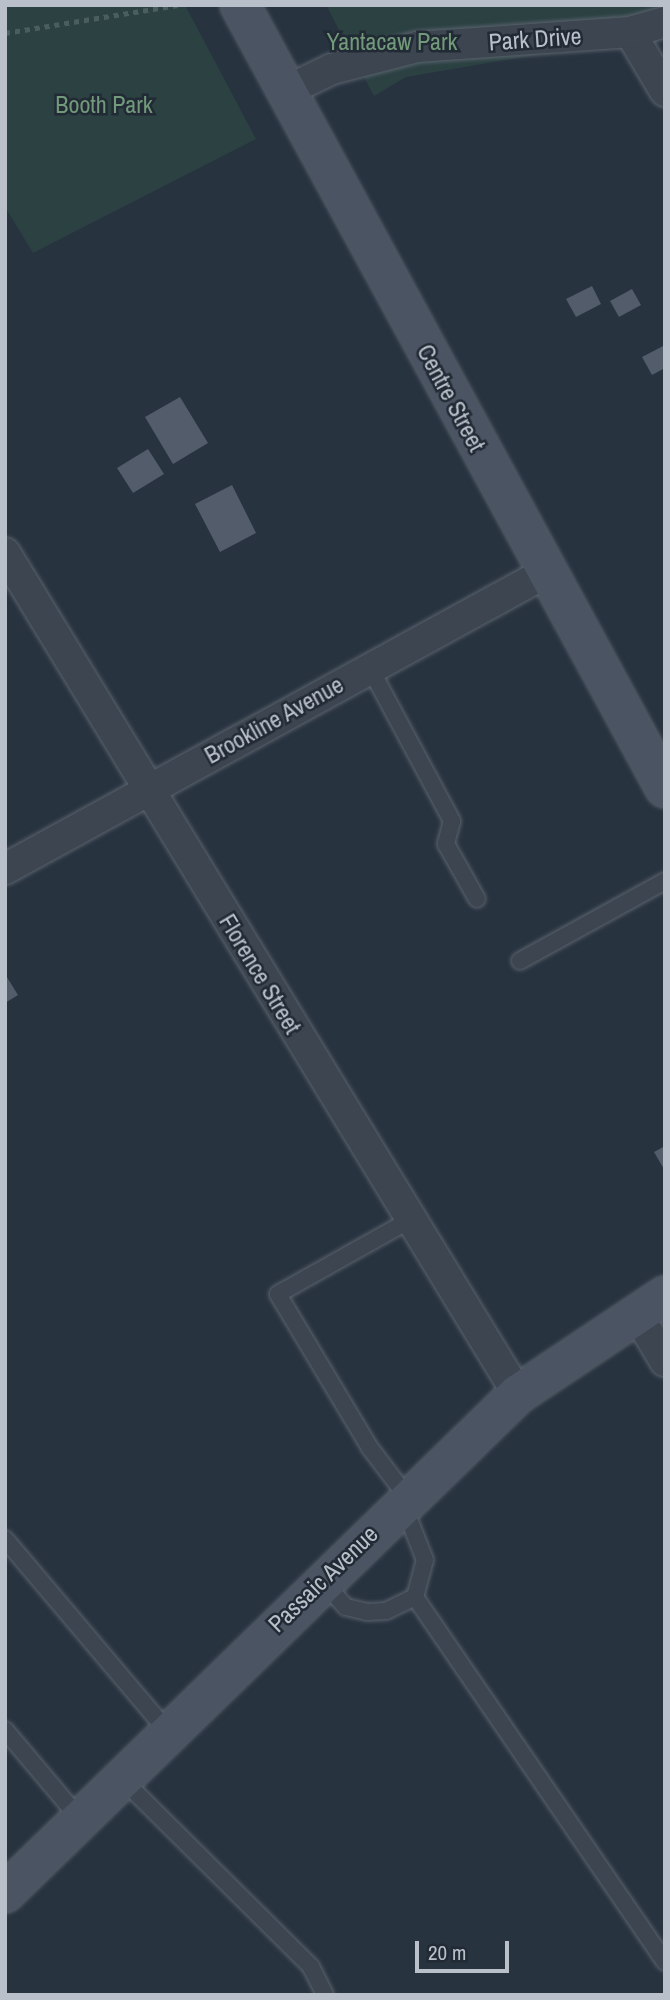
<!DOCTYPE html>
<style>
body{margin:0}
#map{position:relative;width:670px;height:2000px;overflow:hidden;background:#283340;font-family:"Archivo Narrow",sans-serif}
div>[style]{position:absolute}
.green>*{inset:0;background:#2b4142}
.building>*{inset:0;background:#525c6b}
.path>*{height:4.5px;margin-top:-2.25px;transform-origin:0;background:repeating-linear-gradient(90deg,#4a5e60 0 5px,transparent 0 10px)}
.roads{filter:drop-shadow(0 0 2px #5a636d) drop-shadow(0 0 2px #5a636d)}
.lane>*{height:16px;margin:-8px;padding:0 8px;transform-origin:8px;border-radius:8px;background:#3c4550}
.street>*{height:30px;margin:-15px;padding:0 15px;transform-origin:15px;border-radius:15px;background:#3c4550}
.secondary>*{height:38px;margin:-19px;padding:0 19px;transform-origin:19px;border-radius:19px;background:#4b5463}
span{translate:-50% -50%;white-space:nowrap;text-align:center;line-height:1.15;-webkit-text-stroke:5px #212a35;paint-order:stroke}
.street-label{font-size:24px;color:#b9c0ca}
.park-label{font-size:24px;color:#72997a}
.frame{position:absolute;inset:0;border:7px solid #b9c0ca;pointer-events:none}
.scale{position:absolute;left:415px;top:1941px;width:94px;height:32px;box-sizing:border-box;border:4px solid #b9c0ca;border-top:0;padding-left:9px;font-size:21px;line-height:24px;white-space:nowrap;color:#b9c0ca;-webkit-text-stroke:5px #212a35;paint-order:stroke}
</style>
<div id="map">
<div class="green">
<i style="clip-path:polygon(5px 5px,185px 5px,256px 139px,33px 253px,5px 207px)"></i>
<i style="clip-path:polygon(326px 5px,665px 5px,665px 33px,406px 77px,374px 96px)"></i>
</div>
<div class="building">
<i style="clip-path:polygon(592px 286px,601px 304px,576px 317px,566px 299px)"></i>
<i style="clip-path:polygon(632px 289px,641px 305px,619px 317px,610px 301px)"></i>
<i style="clip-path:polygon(665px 345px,665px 368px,652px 375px,642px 357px)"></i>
<i style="clip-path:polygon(180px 397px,208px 443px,173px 464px,145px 417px)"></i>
<i style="clip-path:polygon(148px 449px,164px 474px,133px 493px,117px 468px)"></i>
<i style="clip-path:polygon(232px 485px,256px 533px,220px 552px,195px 504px)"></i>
<i style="clip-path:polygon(5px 974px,18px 995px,5px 1003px)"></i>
<i style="clip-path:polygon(665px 1146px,665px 1171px,654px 1152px)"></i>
</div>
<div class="path">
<i style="left:5px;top:33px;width:175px;rotate:-9.2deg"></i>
</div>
<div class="roads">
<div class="lane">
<i style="left:370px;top:668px;width:174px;rotate:61.8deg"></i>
<i style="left:452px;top:821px;width:24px;rotate:105deg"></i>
<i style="left:446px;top:844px;width:63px;rotate:60.6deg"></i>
<i style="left:520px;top:961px;width:166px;rotate:-28.9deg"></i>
<i style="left:408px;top:1498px;width:63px;rotate:-127.2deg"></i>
<i style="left:370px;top:1448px;width:179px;rotate:-120.9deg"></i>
<i style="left:278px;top:1294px;width:151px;rotate:-29.3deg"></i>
<i style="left:5px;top:1539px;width:253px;rotate:49.8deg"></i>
<i style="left:324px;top:1582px;width:33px;rotate:49deg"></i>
<i style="left:346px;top:1607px;width:22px;rotate:13deg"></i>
<i style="left:367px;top:1612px;width:19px;rotate:-3deg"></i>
<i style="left:386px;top:1611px;width:32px;rotate:-26deg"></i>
<i style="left:415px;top:1597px;width:38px;rotate:-75deg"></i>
<i style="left:425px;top:1560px;width:60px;rotate:-111.4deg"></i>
<i style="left:415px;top:1597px;width:442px;rotate:55.6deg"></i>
<i style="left:5px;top:1730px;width:116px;rotate:49.9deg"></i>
<i style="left:122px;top:1779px;width:267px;rotate:44.8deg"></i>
<i style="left:311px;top:1967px;width:31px;rotate:63deg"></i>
</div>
<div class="street">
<i style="left:630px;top:32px;width:69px;rotate:59.3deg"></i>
<i style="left:286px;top:91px;width:51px;rotate:-25.6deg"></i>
<i style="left:332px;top:69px;width:88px;rotate:-14.5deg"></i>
<i style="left:417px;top:47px;width:214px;rotate:-4deg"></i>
<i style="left:630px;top:32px;width:36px;rotate:-16deg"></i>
<i style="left:5px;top:553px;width:985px;rotate:58.62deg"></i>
<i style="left:5px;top:869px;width:616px;rotate:-28.73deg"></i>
<i style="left:637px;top:1314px;width:55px;rotate:59.2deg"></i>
</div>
<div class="secondary">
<i style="left:240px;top:5px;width:891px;rotate:61.51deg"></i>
<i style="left:5px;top:1893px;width:716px;rotate:-44.21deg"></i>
<i style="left:518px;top:1394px;width:177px;rotate:-33.7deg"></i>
</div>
</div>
<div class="street-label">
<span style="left:535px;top:39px;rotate:-4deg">Park Drive</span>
<span style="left:451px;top:398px;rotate:62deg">Centre Street</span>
<span style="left:274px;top:720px;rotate:-29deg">Brookline Avenue</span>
<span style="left:260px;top:974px;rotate:59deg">Florence Street</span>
<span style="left:323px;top:1579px;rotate:-44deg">Passaic Avenue</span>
</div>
<div class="park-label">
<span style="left:392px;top:42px">Yantacaw Park</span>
<span style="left:104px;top:105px">Booth Park</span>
</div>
<div class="frame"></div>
<div class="scale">20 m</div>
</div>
